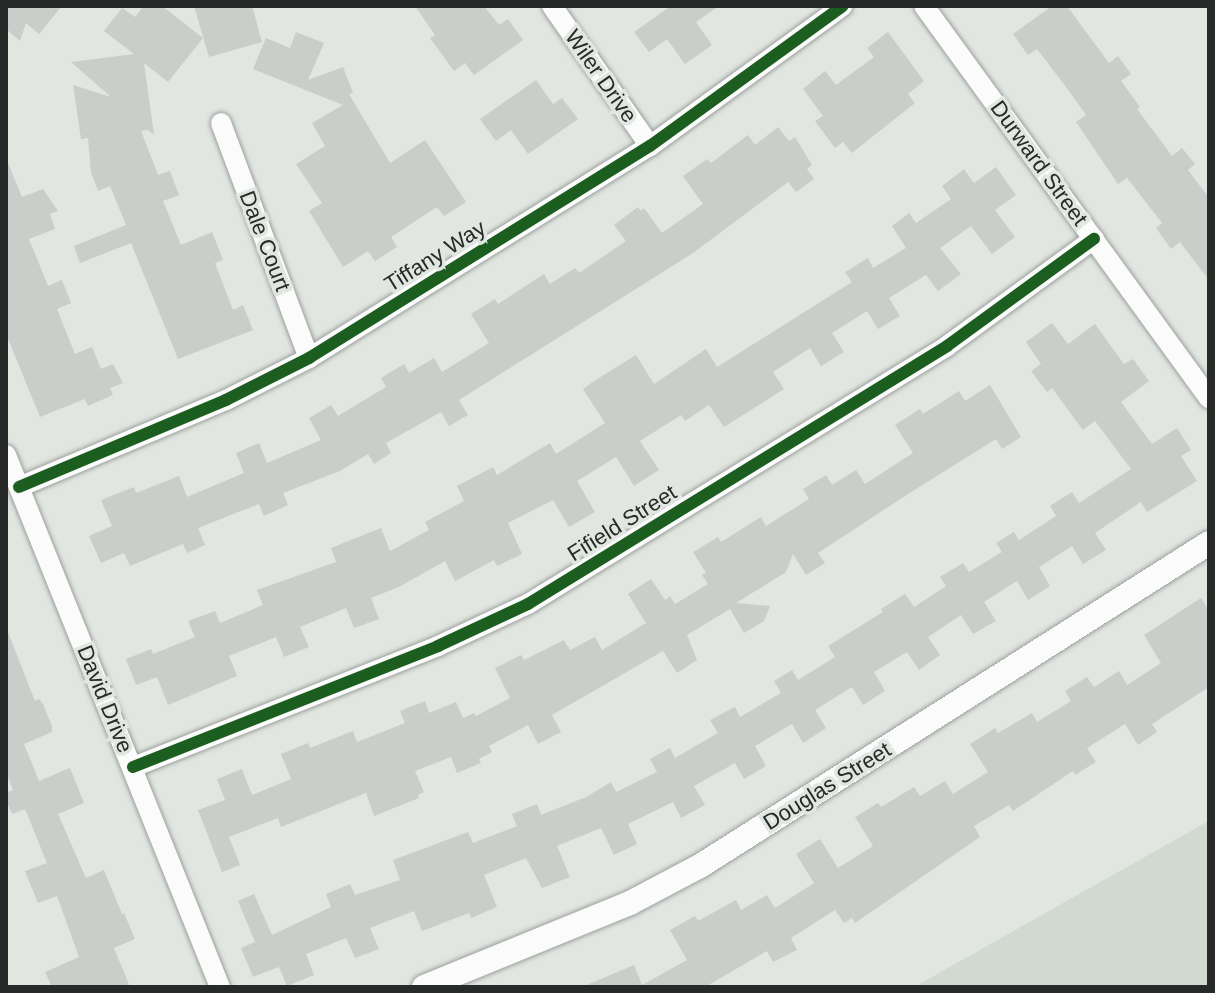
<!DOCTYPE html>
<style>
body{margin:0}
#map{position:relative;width:1215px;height:993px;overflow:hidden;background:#e1e6e1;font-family:Helvetica,sans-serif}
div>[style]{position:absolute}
.built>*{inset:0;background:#d1dad1}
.building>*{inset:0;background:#cacdca}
.roads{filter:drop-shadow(0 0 2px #9da09d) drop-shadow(0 0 2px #9da09d)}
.minor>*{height:20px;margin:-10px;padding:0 10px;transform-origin:10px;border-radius:10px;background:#fafbfa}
.tertiary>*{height:24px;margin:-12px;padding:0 12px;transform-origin:12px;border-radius:12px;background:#fafbfa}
.cycleway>*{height:12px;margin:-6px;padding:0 6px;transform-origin:6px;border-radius:6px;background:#1b5e20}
span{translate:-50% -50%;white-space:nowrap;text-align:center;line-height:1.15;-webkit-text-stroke:7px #e0e7e0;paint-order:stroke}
.street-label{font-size:22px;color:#272a28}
.frame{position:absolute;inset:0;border:8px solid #272a28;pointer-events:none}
</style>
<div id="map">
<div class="built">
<i style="clip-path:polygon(1209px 820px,1209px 987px,914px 987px,1205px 823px)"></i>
</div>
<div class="building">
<i style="clip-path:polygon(7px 6px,62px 6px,39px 34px,26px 23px,20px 41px,6px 29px)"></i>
<i style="clip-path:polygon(144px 6px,162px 6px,203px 38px,168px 82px,144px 63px,154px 135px,148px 130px,141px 131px,158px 175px,170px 171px,179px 195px,163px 201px,181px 245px,212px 232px,223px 260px,215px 263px,233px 310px,243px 305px,253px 330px,178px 359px,131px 243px,80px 263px,74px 246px,126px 225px,110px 186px,98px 191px,91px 172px,88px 138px,81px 139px,73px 85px,111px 97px,71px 62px,134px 54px,104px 31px,122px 8px,135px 17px)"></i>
<i style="clip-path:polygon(194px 6px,252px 6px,262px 42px,209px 57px)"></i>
<i style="clip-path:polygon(415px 6px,484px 6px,499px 25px,508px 19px,523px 40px,474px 75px,465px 63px,454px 71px,430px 38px,435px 35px)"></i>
<i style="clip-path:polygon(671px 6px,719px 6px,696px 22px,712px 45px,685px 64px,667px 39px,649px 52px,634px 32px)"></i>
<i style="clip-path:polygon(1052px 6px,1067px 6px,1109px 63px,1118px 56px,1131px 74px,1121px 81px,1140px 107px,1137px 109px,1172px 156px,1182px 148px,1195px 164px,1188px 170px,1209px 198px,1209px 280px,1180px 242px,1171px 249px,1156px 228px,1162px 223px,1127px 178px,1118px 184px,1076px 122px,1086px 115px,1069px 91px,1037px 49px,1028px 55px,1013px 34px)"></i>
<i style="clip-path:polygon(296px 32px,324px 43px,308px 80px,343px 67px,353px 93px,349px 94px,390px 163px,425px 140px,466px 202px,444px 216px,437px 207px,391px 237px,397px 247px,375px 261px,368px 251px,343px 267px,309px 211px,322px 203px,296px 164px,325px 146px,312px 123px,343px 105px,253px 69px,266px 38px,290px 48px)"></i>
<i style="clip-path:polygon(888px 32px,924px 81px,908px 94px,915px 103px,852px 153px,843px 142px,835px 148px,815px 121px,823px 116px,803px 89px,825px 71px,836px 85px,874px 57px,867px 48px)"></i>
<i style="clip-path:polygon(536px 80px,553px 104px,562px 98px,578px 119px,528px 154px,511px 130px,496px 141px,480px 119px)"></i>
<i style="clip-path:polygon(778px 127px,789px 141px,795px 137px,812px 165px,807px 169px,814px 179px,796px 192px,788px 182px,693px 253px,459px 400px,468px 415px,449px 426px,441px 412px,386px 443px,391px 453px,374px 464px,368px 454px,340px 471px,283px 493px,288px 505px,264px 516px,259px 504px,198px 528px,205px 545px,187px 553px,183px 544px,130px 566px,124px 553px,101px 563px,89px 536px,112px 526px,101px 500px,134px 487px,136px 493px,179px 476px,187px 497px,244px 473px,236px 453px,259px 443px,267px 463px,321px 440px,309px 418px,331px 405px,338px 416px,386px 387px,381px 378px,404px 364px,409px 373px,434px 358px,442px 372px,489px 343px,471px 314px,495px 299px,498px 304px,544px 274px,550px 284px,575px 268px,579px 273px,626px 241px,614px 225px,638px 207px,641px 211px,644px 208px,662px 233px,703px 204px,683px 176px,707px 159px,711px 163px,748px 135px,755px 145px)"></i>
<i style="clip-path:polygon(6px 158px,22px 197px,43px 189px,58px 211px,50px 214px,55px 229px,29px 239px,48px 286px,62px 280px,71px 303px,57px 309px,75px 354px,92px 347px,101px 369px,113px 364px,123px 383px,110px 388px,113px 395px,88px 406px,85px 399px,40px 417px,6px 334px)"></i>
<i style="clip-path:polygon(996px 167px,1016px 195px,995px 210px,1015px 237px,992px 254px,971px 226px,940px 248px,961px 274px,938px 291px,926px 275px,889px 298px,900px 316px,878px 329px,867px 311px,832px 333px,844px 352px,821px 366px,810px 348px,773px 372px,784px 389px,724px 427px,709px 405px,685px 421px,681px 415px,640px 441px,659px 470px,634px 486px,616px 457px,577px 481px,595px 512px,569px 527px,553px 500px,508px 523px,522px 554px,497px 566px,494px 560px,455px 581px,445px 561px,399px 587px,371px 598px,379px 619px,354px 628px,346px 608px,300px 627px,309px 647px,284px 657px,276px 637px,229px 656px,237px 676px,168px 705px,157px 677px,136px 685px,126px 659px,151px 649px,153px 654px,195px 637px,188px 621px,215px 611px,220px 623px,263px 605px,257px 590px,336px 562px,331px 548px,381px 528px,390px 551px,429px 530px,425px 522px,464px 501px,457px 486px,493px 467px,497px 475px,550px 443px,556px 454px,605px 423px,583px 389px,594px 381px,636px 355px,654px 384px,706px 349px,717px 367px,852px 282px,845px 272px,868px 258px,873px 268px,906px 248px,892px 226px,909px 213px,916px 223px,951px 199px,942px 186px,964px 169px,974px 183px)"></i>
<i style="clip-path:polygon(1052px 323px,1068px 344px,1095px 324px,1124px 364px,1133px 359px,1149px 381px,1121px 402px,1152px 444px,1177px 428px,1191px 450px,1181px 456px,1197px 481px,1147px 512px,1141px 502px,1095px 533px,1106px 550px,1083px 564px,1072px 546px,1039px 567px,1050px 586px,1028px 600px,1017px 581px,984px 602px,996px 621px,973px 634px,961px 615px,928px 637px,940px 655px,919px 670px,907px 652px,874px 672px,885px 691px,863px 705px,852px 687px,815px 710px,826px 728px,803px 743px,792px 724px,755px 746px,766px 766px,744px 779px,735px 763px,694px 786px,705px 805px,681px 818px,673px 802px,628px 824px,637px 844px,614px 855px,601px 828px,557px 846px,570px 877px,542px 888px,526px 858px,484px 875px,497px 907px,471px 918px,469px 913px,422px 931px,414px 911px,370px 928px,379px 949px,355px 958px,346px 938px,306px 954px,314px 975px,287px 986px,279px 967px,253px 977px,241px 948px,255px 942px,238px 901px,254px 894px,272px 935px,331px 907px,326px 894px,350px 884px,355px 895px,400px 880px,393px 860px,468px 832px,473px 843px,517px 826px,512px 814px,537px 804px,541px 815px,586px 797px,611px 782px,616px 792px,657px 772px,650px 759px,670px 748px,675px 758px,718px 733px,710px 720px,735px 707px,740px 717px,781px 693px,774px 681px,792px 670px,798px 680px,835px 657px,828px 646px,883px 612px,881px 609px,905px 594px,914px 607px,946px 586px,940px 577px,963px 563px,969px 572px,1002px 552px,996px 543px,1014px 532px,1019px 540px,1056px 516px,1050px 506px,1072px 492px,1079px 503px,1131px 469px,1095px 421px,1083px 430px,1052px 388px,1047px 392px,1031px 371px,1041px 364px,1026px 342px)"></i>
<i style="clip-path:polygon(990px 385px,1021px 437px,1002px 449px,996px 439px,908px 494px,818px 553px,825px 563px,806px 575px,793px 554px,786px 572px,736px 603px,770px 606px,764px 621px,744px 633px,730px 609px,687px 635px,697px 660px,677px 673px,663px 651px,552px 715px,561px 732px,538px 744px,528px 725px,489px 746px,492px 752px,479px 759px,481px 763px,457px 773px,451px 757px,415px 771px,424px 792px,418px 795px,419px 798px,374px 816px,366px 793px,281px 827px,278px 818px,229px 837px,240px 865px,222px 872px,198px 810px,225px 800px,217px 779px,242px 769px,252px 795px,291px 779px,281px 754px,308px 743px,310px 748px,353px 731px,357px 742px,405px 723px,400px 711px,425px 701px,429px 713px,456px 702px,463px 718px,474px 713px,476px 716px,510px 698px,495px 668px,521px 655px,524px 660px,564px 640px,570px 650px,595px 637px,602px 650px,646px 623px,628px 594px,651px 579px,665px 600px,670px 596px,675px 604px,708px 584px,702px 575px,706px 573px,693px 552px,718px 537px,721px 542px,761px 517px,766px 526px,809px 499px,803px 489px,826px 475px,832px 485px,856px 470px,865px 484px,913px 453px,895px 425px,920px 409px,923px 414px,959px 391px,965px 401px)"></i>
<i style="clip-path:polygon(1201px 598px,1209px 611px,1209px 687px,1152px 724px,1157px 732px,1138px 745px,1125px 724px,1087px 748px,1096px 762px,1075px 775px,1073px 771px,1013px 811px,1009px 805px,974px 826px,980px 837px,855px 923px,852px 918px,844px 923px,835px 910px,791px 938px,797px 950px,773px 962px,767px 951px,705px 987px,582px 987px,634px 965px,642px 985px,687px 960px,670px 930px,695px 916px,698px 921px,736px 900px,741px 910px,767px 895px,775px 908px,814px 883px,796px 854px,820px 839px,838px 868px,873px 846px,855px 817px,878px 803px,881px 807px,914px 787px,920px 796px,945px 781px,953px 794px,988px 772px,970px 744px,995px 728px,998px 733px,1032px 713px,1037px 722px,1071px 701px,1065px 691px,1087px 677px,1094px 687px,1119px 671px,1127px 685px,1161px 663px,1144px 635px)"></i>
<i style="clip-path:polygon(7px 630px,35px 701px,39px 699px,43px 704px,52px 726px,52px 732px,24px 744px,39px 781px,70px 768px,84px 803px,58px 814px,86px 878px,104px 870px,122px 914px,124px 913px,135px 939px,114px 948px,130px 987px,52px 987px,45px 972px,79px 957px,57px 896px,38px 903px,25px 871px,47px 863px,25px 809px,12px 814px,6px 800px,6px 793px,13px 790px,6px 772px)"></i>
</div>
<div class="roads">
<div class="minor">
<i style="left:552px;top:6px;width:171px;rotate:55deg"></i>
<i style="left:924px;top:6px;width:485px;rotate:54deg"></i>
<i style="left:221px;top:123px;width:251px;rotate:69.5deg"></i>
<i style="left:6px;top:455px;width:573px;rotate:68.09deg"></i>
<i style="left:19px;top:487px;width:225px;rotate:-22.8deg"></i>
<i style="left:226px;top:400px;width:93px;rotate:-26.8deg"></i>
<i style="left:309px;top:358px;width:402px;rotate:-31.9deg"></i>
<i style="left:650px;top:146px;width:238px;rotate:-36deg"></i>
<i style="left:133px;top:767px;width:328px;rotate:-21.6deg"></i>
<i style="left:438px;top:646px;width:99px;rotate:-25deg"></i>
<i style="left:528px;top:604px;width:492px;rotate:-31.6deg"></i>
<i style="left:947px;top:346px;width:182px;rotate:-36.1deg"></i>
</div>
<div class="tertiary">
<i style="left:424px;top:987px;width:222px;rotate:-22.2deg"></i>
<i style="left:630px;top:903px;width:79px;rotate:-27.9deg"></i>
<i style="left:700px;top:866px;width:603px;rotate:-32.4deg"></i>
</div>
</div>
<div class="cycleway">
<i style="left:19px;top:487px;width:225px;rotate:-22.8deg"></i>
<i style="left:226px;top:400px;width:93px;rotate:-26.8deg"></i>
<i style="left:309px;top:358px;width:402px;rotate:-31.9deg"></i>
<i style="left:650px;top:146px;width:238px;rotate:-36deg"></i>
<i style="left:133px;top:767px;width:328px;rotate:-21.6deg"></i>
<i style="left:438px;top:646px;width:99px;rotate:-25deg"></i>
<i style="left:528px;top:604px;width:492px;rotate:-31.6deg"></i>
<i style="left:947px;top:346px;width:182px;rotate:-36.1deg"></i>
</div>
<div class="street-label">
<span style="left:601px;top:76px;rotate:55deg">Wiler Drive</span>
<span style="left:1039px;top:163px;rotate:54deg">Durward Street</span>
<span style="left:265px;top:241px;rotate:69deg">Dale Court</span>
<span style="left:435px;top:256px;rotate:-32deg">Tiffany Way</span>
<span style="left:622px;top:523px;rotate:-32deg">Fifield Street</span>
<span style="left:105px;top:699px;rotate:68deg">David Drive</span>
<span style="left:827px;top:786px;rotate:-32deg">Douglas Street</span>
</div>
<div class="frame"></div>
</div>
